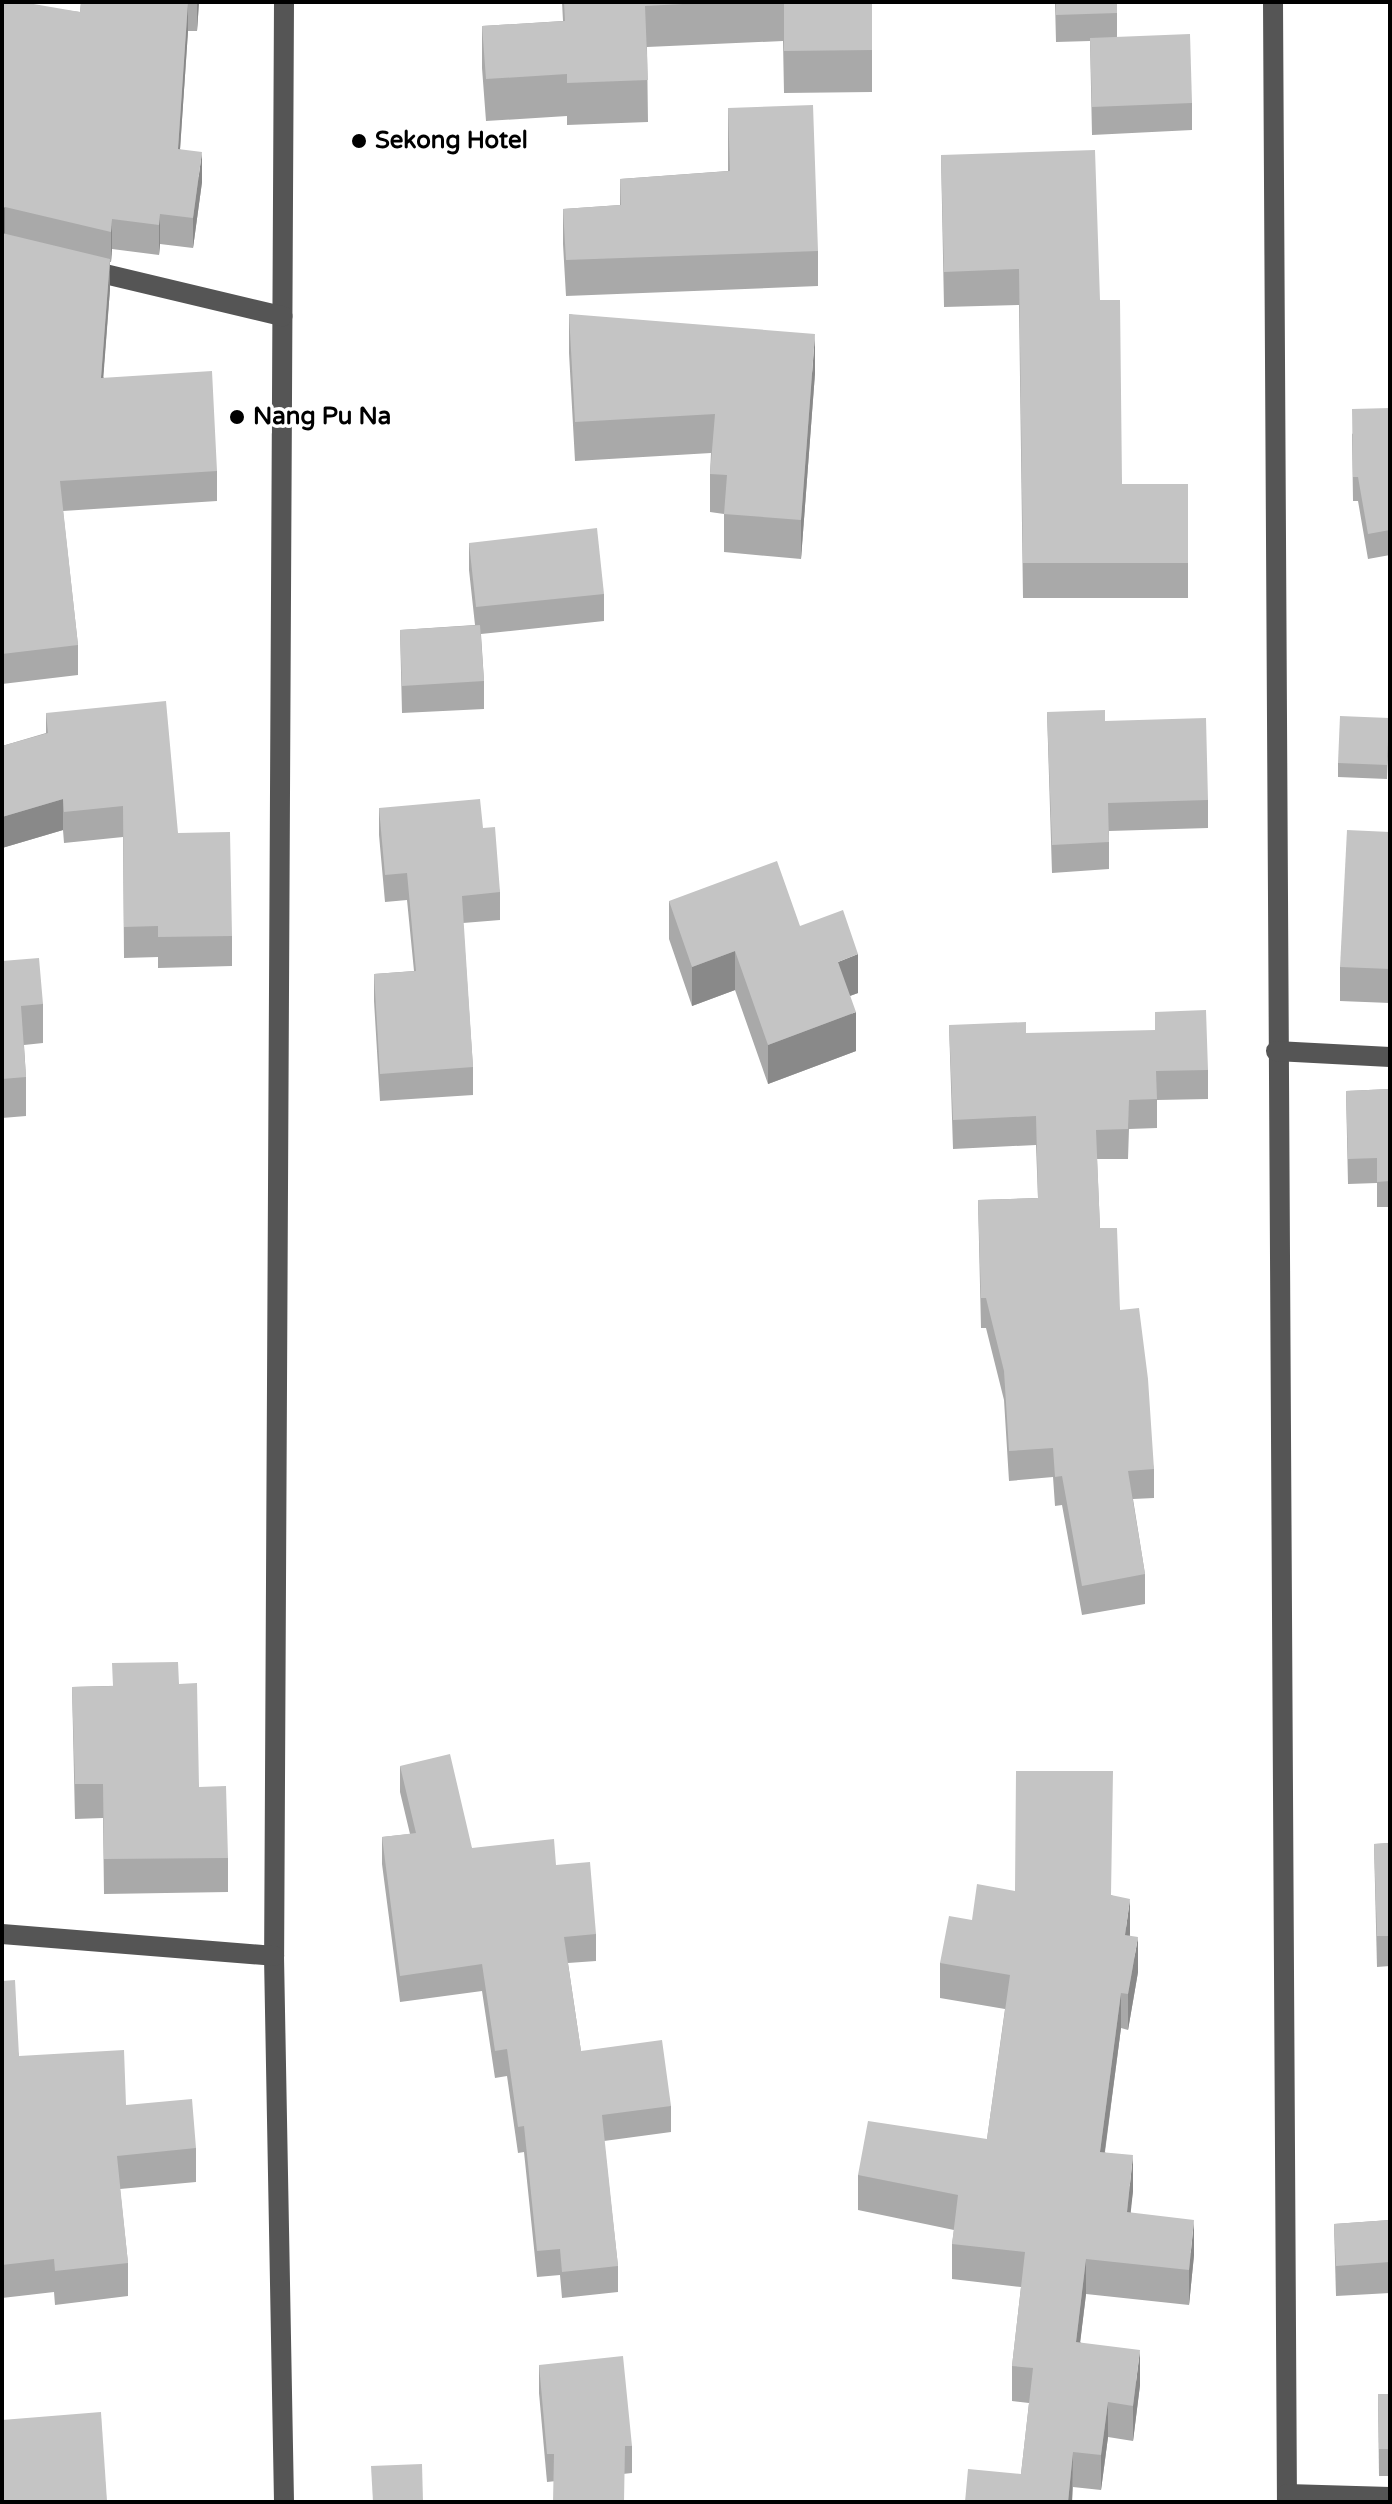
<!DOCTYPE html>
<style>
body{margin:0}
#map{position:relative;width:1392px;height:2504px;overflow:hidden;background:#fff;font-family:"Varela Round",sans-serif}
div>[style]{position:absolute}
.minor>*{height:20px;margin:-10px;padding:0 10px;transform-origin:10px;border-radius:10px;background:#555}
.wall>*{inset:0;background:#a9a9a9}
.shaded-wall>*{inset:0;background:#898989}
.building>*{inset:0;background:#c4c4c4}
.dots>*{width:22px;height:22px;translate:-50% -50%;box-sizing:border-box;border:4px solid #fff;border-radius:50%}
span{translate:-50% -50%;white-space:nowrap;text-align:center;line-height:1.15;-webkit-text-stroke:7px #fff;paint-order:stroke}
.poi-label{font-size:24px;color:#000;font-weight:700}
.left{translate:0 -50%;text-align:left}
.frame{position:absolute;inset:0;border:4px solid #000;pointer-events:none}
</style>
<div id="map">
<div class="minor">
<i style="left:284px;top:2px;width:1954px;rotate:90.29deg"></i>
<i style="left:274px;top:1956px;width:546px;rotate:88.95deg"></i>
<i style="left:1273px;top:2px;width:2500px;rotate:89.68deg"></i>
<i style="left:84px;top:269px;width:204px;rotate:13.4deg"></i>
<i style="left:1276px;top:1051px;width:114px;rotate:3deg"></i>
<i style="left:2px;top:1934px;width:273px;rotate:4.6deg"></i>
<i style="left:1287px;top:2494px;width:103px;rotate:1.7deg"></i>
</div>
<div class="wall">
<i style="clip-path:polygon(2px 2px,80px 12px,81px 2px,199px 2px,197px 31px,188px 31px,180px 149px,202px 182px,193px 248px,160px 244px,159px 255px,112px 249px,111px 262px,110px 262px,110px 289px,103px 377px,217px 471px,217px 501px,63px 511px,78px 645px,78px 675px,2px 684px)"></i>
<i style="clip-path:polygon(562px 2px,872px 2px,872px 92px,784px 93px,783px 41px,647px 47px,648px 122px,567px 125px,567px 116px,486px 121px,482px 68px,482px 26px,563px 21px)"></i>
<i style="clip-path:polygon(1055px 2px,1117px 2px,1117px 37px,1192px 103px,1192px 130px,1092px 135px,1090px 41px,1056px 42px)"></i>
<i style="clip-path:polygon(728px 108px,818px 251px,818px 286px,566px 296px,563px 244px,563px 209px,620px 205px,620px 179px,728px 171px)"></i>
<i style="clip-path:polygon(941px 155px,1100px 300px,1122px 484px,1188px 484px,1188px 598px,1023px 598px,1019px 305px,944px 307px)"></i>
<i style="clip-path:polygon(569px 314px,815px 373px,801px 559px,724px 552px,724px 514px,710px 512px,710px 474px,711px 453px,575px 461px,569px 353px)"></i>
<i style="clip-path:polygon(1390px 408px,1390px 555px,1368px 559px,1358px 501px,1353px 501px,1352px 434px)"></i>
<i style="clip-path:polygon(469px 543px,604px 594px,604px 621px,481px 634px,484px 681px,484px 709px,402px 713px,400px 630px,475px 625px,469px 570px)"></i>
<i style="clip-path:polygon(1047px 712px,1105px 721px,1208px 800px,1208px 828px,1109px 831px,1109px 869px,1052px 873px)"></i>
<i style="clip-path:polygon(46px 713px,178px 833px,232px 936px,232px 966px,158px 968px,158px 957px,124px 958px,123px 837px,64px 843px,63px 830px,2px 848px,2px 746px,46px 733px)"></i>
<i style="clip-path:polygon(1389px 732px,1387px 779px,1338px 777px,1338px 763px)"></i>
<i style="clip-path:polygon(379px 808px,483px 828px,500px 892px,500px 920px,463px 923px,473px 1067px,473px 1095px,380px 1101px,374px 1001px,374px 974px,414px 971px,407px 900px,385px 902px,379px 835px)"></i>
<i style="clip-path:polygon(1390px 832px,1390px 1003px,1340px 1001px,1340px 967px)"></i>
<i style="clip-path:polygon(669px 901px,800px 926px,858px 993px,850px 996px,856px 1051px,768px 1084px,735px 990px,692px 1006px,669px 939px)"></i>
<i style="clip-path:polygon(2px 961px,43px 1004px,43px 1043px,24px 1045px,26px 1077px,26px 1116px,2px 1118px)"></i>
<i style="clip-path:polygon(949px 1025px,1026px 1033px,1208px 1070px,1208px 1099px,1157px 1100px,1157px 1128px,1129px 1129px,1128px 1159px,1097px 1159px,1100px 1228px,1120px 1310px,1154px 1469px,1154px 1498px,1133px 1499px,1145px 1574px,1145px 1604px,1082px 1615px,1062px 1505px,1055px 1506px,1053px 1477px,1009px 1481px,1004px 1400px,986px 1328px,981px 1328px,978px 1200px,1038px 1198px,1036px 1145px,953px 1149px)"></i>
<i style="clip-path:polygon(1390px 1089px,1390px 1207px,1377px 1207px,1377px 1183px,1348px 1184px,1346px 1091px)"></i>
<i style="clip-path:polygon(179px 1684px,199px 1787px,228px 1858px,228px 1892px,104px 1894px,103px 1818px,75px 1819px,72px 1687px)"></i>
<i style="clip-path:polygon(400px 1766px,472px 1848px,556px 1865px,596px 1934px,596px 1961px,568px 1963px,581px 2051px,671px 2106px,671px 2132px,604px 2141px,618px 2266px,618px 2292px,562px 2298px,560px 2275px,537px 2277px,524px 2152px,518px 2153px,507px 2076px,495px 2078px,482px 1991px,400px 2002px,382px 1864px,382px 1837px,410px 1834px,400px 1792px)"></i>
<i style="clip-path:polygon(1390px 1843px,1390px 1966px,1377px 1967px,1374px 1844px)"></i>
<i style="clip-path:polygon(1015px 1891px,1112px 1895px,1130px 1936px,1138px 1972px,1128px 2030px,1121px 2028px,1105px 2152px,1133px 2191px,1130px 2212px,1194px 2255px,1189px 2305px,1086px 2294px,1080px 2342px,1140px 2385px,1133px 2441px,1108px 2437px,1101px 2490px,1073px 2487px,1072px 2502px,965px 2502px,1021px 2474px,1029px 2403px,1012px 2401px,1012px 2366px,1021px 2287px,952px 2279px,952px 2244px,954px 2230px,858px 2210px,858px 2175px,987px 2139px,1005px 2009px,940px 1998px,940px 1963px)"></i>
<i style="clip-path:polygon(2px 1981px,19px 2056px,126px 2105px,196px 2148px,196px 2182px,120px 2189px,128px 2263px,128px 2296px,55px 2305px,54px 2292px,2px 2298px)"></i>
<i style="clip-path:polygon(1390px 2220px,1390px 2293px,1336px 2296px,1334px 2224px)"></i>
<i style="clip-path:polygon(539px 2365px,632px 2446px,632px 2473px,547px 2482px,539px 2393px)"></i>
<i style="clip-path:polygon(1378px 2394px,1390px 2394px,1390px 2476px,1379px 2476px)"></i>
</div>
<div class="shaded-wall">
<i style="clip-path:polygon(188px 2px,188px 31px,178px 179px,178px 149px)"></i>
<i style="clip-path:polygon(197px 2px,199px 2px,197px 31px)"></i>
<i style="clip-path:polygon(202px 152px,202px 182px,193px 248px,193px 218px)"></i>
<i style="clip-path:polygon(5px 207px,5px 237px,2px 239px,2px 209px)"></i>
<i style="clip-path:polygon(160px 214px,160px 244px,159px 255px,159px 225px)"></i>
<i style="clip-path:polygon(112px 219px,112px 249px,111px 262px,111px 232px)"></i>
<i style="clip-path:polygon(110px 259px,110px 289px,101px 408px,101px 378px)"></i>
<i style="clip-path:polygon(815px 334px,815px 373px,801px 559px,801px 520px)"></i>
<i style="clip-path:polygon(63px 799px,63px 830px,2px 848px,2px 817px)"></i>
<i style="clip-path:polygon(735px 951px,735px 990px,692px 1006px,692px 967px)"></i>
<i style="clip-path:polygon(858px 954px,858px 993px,838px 1000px,838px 962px)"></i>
<i style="clip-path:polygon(856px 1012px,856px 1051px,768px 1084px,768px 1045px)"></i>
<i style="clip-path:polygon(1130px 1899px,1130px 1934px,1125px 1970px,1125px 1935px)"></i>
<i style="clip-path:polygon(1138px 1937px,1138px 1972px,1128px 2030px,1128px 1994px)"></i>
<i style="clip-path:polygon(1121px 1993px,1121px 2028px,1100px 2187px,1100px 2152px)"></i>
<i style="clip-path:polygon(1133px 2155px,1133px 2191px,1127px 2247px,1127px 2212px)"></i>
<i style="clip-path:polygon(1194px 2220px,1194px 2255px,1189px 2305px,1189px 2270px)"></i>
<i style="clip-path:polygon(1086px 2259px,1086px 2294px,1076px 2377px,1076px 2342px)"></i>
<i style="clip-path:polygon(1140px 2350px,1140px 2385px,1133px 2441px,1133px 2406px)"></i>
<i style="clip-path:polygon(1108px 2402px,1108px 2437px,1101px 2490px,1101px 2455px)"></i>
<i style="clip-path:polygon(1073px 2452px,1072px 2502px,1068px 2502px)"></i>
</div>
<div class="building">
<i style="clip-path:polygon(2px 2px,22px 2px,80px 12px,81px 2px,188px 2px,178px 149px,202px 152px,193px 218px,160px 214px,159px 225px,112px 219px,111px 232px,5px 207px,2px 209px)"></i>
<i style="clip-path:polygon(564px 2px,721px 2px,645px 6px,648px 80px,567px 83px,567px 74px,486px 79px,482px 26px,565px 21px)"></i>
<i style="clip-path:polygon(784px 2px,872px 2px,872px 50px,784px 51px)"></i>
<i style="clip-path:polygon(1056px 2px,1117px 2px,1117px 13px,1056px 15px)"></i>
<i style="clip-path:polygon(1190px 34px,1192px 103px,1092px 107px,1090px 38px)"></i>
<i style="clip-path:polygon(813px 105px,818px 251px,566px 260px,563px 209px,621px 205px,620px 179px,730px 171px,728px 108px)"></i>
<i style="clip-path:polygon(1095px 150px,1100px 300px,1120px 300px,1122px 484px,1188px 484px,1188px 563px,1023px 563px,1019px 269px,944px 272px,941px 155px)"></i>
<i style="clip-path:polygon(2px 233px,110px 259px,101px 378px,212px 371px,217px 471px,60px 481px,78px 645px,2px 654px)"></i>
<i style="clip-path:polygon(569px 314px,815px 334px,801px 520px,724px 514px,727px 475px,710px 474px,715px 414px,575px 422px)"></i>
<i style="clip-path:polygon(1390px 408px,1390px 530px,1368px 534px,1358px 477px,1353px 477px,1352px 409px)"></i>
<i style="clip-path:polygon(597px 528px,604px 594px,476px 607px,469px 543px)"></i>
<i style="clip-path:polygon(480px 625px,484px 681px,402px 686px,400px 630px)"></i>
<i style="clip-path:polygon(166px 701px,178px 833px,230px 832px,232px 936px,158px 937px,158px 926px,124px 927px,123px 806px,64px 812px,63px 799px,2px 817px,2px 746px,48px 733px,46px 713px)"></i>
<i style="clip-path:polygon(1105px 710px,1105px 721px,1206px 718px,1208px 800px,1108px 803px,1109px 842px,1052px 845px,1047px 712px)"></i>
<i style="clip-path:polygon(1340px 716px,1389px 718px,1387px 765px,1338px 763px)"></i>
<i style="clip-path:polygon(480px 799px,483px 828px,495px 827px,500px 892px,462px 896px,473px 1067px,380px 1074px,374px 974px,416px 971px,407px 873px,385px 875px,379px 808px)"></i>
<i style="clip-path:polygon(1347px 830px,1390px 832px,1390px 969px,1340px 967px)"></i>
<i style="clip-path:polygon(777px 861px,800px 926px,843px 910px,858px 954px,838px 962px,856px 1012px,768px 1045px,735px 951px,692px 967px,669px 901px)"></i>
<i style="clip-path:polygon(39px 958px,43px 1004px,21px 1006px,26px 1077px,2px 1079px,2px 961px)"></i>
<i style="clip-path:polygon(1206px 1010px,1208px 1070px,1156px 1071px,1157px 1099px,1129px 1100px,1128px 1129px,1096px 1130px,1100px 1228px,1117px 1228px,1120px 1310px,1139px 1308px,1148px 1379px,1154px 1469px,1128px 1471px,1145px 1574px,1082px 1586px,1062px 1476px,1055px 1477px,1053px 1448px,1009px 1451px,1004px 1371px,986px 1298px,981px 1298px,978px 1200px,1038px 1198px,1036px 1116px,953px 1120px,949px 1025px,1026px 1022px,1026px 1033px,1155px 1030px,1155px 1012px)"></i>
<i style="clip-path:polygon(1390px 1089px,1390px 1181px,1377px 1182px,1377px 1158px,1348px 1159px,1346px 1091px)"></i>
<i style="clip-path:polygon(178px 1662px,179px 1684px,197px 1683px,199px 1787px,226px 1786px,228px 1858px,104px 1859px,103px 1784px,75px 1784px,72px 1687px,113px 1686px,112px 1663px)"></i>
<i style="clip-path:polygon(450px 1754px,472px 1848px,554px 1839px,556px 1865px,590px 1862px,596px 1934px,564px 1937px,581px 2051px,662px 2040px,671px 2106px,602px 2115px,618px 2266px,562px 2272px,560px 2249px,537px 2251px,524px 2126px,518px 2127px,507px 2049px,495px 2051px,482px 1964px,400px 1976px,382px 1837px,416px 1833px,400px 1766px)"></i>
<i style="clip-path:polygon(1016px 1771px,1113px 1771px,1111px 1895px,1130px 1899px,1125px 1935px,1138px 1937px,1128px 1994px,1121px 1993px,1100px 2152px,1133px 2155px,1127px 2212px,1194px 2220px,1189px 2270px,1086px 2259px,1076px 2342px,1140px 2350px,1133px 2406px,1108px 2402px,1101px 2455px,1073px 2452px,1068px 2502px,965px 2502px,968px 2469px,1021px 2474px,1033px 2368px,1012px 2366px,1025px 2252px,952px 2244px,958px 2195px,858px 2175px,868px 2121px,987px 2139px,1010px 1975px,940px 1963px,949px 1916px,972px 1920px,977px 1884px,1015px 1891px)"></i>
<i style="clip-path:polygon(1390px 1843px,1390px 1936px,1377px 1936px,1374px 1844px)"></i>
<i style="clip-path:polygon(15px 1980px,19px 2056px,124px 2050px,126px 2105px,192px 2099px,196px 2148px,117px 2156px,128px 2263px,55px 2271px,54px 2259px,2px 2265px,2px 1981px)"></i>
<i style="clip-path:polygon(1390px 2220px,1390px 2262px,1336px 2266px,1334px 2224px)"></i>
<i style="clip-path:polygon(623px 2356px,632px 2446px,625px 2446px,624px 2502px,553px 2502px,554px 2454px,547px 2454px,539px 2365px)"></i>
<i style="clip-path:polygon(1378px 2394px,1390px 2394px,1390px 2449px,1379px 2449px)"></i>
<i style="clip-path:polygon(101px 2412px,107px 2501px,2px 2502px,2px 2420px)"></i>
<i style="clip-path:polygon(422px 2464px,423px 2502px,373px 2502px,371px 2466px)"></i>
</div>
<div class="dots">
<i style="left:359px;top:141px;background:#000"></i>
<i style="left:237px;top:417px;background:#000"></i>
</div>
<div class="poi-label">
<span class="left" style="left:375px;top:141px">Sekong Hotel</span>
<span class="left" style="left:253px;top:417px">Nang Pu Na</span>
</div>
<div class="frame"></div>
</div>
